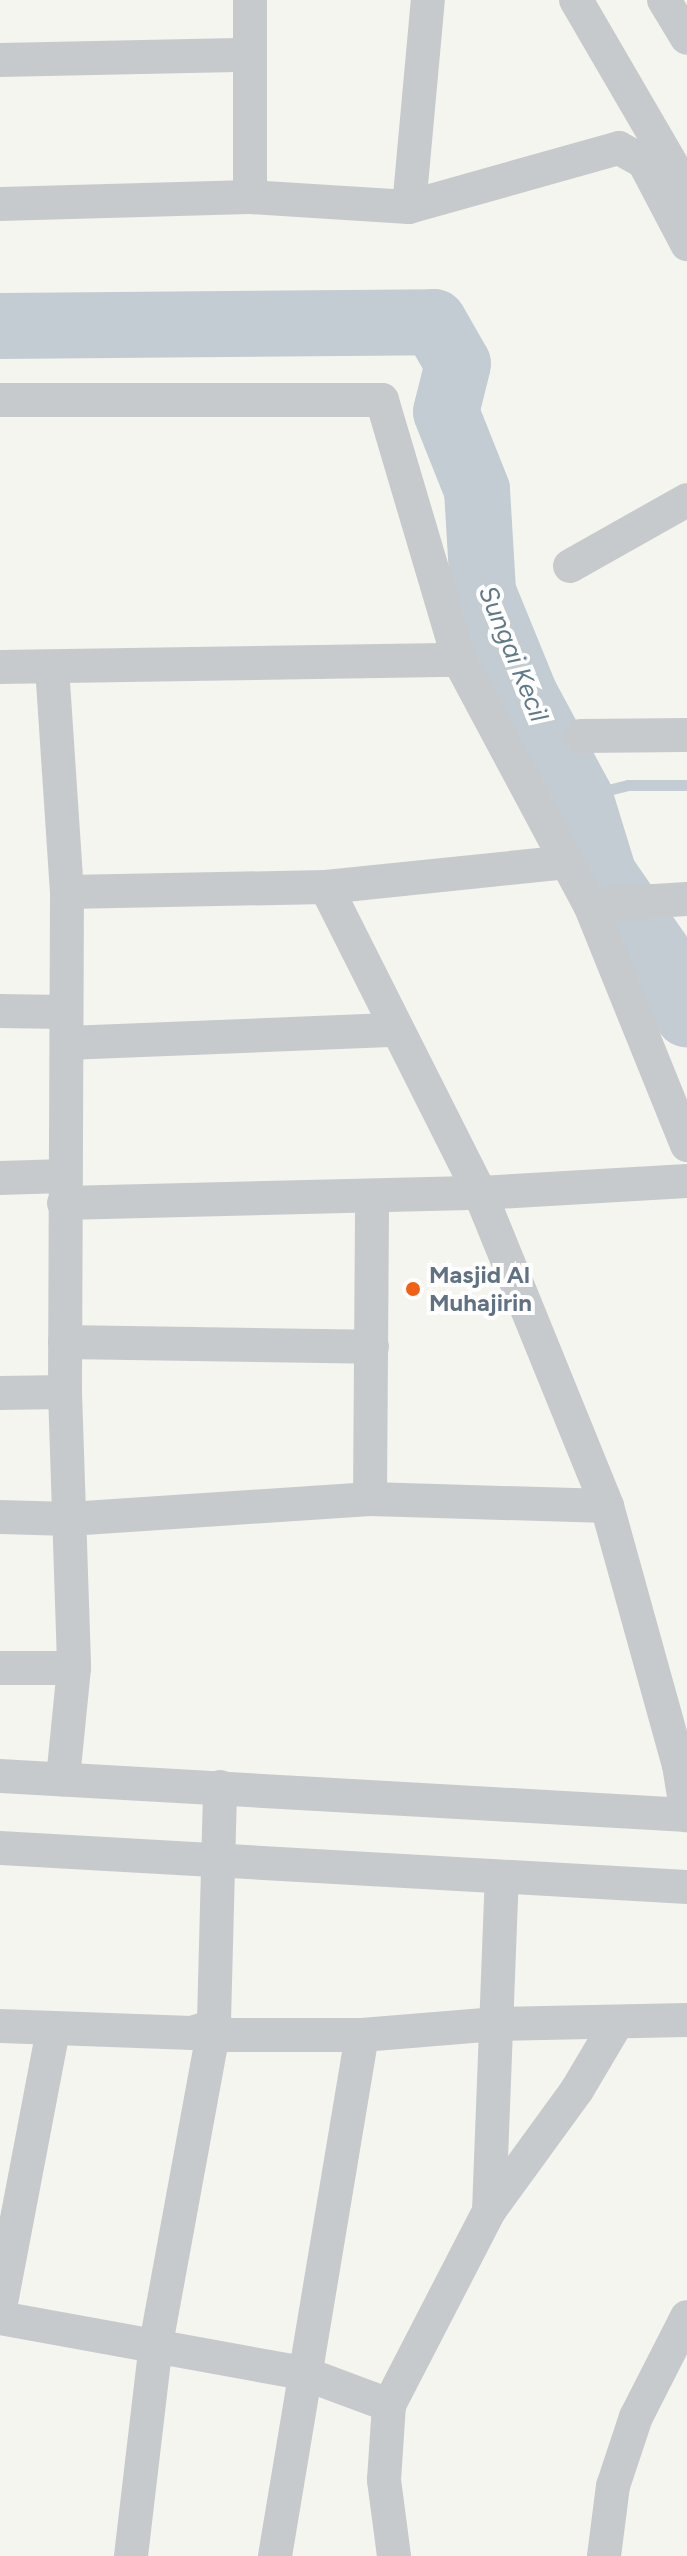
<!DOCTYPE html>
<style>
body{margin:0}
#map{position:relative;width:687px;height:2556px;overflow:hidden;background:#f5f5f0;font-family:Figtree,sans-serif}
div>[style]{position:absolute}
.stream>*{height:11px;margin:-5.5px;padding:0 5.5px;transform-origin:5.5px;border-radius:5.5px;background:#c3ccd2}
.river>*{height:66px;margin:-33px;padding:0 33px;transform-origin:33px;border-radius:33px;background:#c3ccd2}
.minor>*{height:34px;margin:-17px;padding:0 17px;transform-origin:17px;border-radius:17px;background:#c7cacd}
.dots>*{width:22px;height:22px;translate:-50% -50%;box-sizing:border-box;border:4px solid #fff;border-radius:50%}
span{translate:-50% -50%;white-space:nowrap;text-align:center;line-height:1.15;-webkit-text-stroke:8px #fff;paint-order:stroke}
.poi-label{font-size:24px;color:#617184;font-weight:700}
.left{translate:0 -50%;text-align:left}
.water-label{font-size:26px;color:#617a89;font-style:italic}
</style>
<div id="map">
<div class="stream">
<i style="left:580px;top:797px;width:49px;rotate:-14deg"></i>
<i style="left:628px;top:785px;width:59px"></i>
</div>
<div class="river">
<i style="left:0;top:326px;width:434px;rotate:-0.5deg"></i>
<i style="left:434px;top:322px;width:48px;rotate:60.3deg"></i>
<i style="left:458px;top:364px;width:49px;rotate:104deg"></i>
<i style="left:446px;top:412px;width:84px;rotate:68.3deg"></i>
<i style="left:477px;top:490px;width:102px;rotate:86.6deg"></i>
<i style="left:483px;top:592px;width:111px;rotate:67.8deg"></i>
<i style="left:525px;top:695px;width:116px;rotate:61.7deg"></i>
<i style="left:580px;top:797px;width:82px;rotate:72.9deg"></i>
<i style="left:604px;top:875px;width:95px;rotate:55.3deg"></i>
<i style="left:658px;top:953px;width:68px;rotate:64.6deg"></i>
</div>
<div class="minor">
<i style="left:576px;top:0;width:221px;rotate:59.8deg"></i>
<i style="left:664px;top:0;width:44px;rotate:58.8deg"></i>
<i style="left:0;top:60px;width:249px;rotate:-1.2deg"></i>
<i style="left:250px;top:197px;width:197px;rotate:-90deg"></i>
<i style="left:0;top:204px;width:250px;rotate:-1.6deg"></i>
<i style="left:250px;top:197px;width:159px;rotate:3.6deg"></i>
<i style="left:409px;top:207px;width:218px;rotate:-15.7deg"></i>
<i style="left:619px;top:148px;width:29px;rotate:29deg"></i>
<i style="left:644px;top:162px;width:93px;rotate:62.3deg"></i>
<i style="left:409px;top:207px;width:208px;rotate:-84.8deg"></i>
<i style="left:0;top:400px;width:382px"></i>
<i style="left:382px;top:400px;width:271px;rotate:73.5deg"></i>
<i style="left:459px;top:660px;width:278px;rotate:61.9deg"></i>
<i style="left:590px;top:905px;width:259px;rotate:68deg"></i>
<i style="left:570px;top:566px;width:134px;rotate:-29.4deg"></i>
<i style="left:0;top:667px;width:459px;rotate:-0.9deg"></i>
<i style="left:52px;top:667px;width:225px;rotate:86.2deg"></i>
<i style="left:67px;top:892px;width:500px;rotate:90.23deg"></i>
<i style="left:65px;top:1392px;width:276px;rotate:88.1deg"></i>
<i style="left:74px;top:1668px;width:112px;rotate:95.7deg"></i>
<i style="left:581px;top:736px;width:106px;rotate:-0.5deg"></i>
<i style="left:326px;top:887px;width:343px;rotate:63.3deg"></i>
<i style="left:480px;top:1193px;width:338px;rotate:67.9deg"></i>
<i style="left:607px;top:1506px;width:269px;rotate:74.5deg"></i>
<i style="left:679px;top:1765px;width:51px;rotate:80.9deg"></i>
<i style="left:67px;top:892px;width:259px;rotate:-1.1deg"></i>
<i style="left:326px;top:887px;width:242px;rotate:-5.9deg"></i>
<i style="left:590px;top:905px;width:97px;rotate:-3.5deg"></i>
<i style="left:0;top:1011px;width:64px;rotate:0.9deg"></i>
<i style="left:67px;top:1043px;width:329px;rotate:-2.3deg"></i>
<i style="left:0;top:1178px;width:64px;rotate:-1.8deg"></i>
<i style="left:64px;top:1203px;width:416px;rotate:-1.4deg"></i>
<i style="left:480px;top:1193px;width:207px;rotate:-3.3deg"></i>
<i style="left:65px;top:1342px;width:307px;rotate:0.9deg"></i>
<i style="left:0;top:1393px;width:65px;rotate:-0.9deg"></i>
<i style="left:370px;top:1499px;width:303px;rotate:-89.6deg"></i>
<i style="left:0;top:1517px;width:69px;rotate:1.7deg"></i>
<i style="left:69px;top:1519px;width:302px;rotate:-3.8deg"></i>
<i style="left:370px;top:1499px;width:237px;rotate:1.7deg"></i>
<i style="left:0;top:1668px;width:74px"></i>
<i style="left:0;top:1776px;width:688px;rotate:3.25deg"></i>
<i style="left:0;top:1848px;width:688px;rotate:3.25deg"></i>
<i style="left:0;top:2026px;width:192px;rotate:2.1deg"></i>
<i style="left:192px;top:2033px;width:19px;rotate:-18deg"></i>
<i style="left:210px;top:2027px;width:7px;rotate:-56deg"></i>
<i style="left:214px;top:2021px;width:234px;rotate:-88.5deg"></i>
<i style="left:489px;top:2211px;width:333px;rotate:-87.8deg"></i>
<i style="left:0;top:2308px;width:283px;rotate:-79.2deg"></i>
<i style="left:0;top:2318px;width:308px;rotate:10.3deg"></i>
<i style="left:303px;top:2373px;width:92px;rotate:20.4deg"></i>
<i style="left:131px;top:2556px;width:213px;rotate:-83.3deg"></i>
<i style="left:156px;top:2344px;width:305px;rotate:-79.6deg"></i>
<i style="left:211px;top:2044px;width:12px;rotate:-48deg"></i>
<i style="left:219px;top:2035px;width:143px"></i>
<i style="left:362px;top:2035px;width:135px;rotate:-4.7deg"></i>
<i style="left:497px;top:2024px;width:190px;rotate:-1.2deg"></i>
<i style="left:275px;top:2556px;width:528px;rotate:-80.52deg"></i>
<i style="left:394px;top:2556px;width:77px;rotate:-97.5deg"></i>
<i style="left:384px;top:2480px;width:75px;rotate:-86.2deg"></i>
<i style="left:389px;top:2405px;width:218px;rotate:-62.7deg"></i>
<i style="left:489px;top:2211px;width:150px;rotate:-54deg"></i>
<i style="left:577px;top:2090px;width:77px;rotate:-59.4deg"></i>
<i style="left:604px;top:2556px;width:71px;rotate:-82.7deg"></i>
<i style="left:613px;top:2486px;width:73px;rotate:-71.6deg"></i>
<i style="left:636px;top:2417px;width:112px;rotate:-63deg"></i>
</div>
<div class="dots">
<i style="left:413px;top:1289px;background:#f26013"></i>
</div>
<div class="poi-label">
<span class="left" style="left:429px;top:1289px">Masjid Al<br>Muhajirin</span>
</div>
<div class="water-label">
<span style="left:513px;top:654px;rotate:68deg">Sungai Kecil</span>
</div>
</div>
